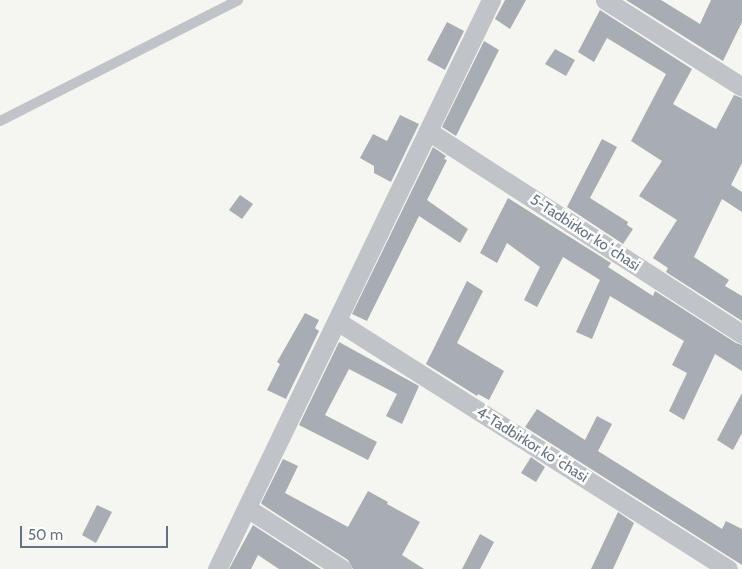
<!DOCTYPE html>
<meta charset="utf-8">
<style>
body{margin:0}
#map{position:relative;width:742px;height:569px;overflow:hidden;background:#f5f5f1;font-family:Cabin,sans-serif}
div>[style]{position:absolute}
.building>*{inset:0;background:#a7adb3}
.lane>*{height:10px;margin:-5px;padding:0 5px;transform-origin:5px;border-radius:5px;background:#c0c3c7}
.street>*{height:19px;margin:-9.5px;padding:0 9.5px;transform-origin:9.5px;border-radius:9.5px;background:#c0c3c7}
span{translate:-50% -50%;white-space:nowrap;text-align:center;line-height:1.15;-webkit-text-stroke:5px #fff;paint-order:stroke}
.street-label{font-size:15px;color:#657281}
.scale{position:absolute;left:20px;top:526px;width:148px;height:22px;box-sizing:border-box;border:2px solid #657281;border-top:0;padding-left:6px;font-size:15px;line-height:18px;white-space:nowrap;color:#657281;-webkit-text-stroke:4px #fff;paint-order:stroke}
</style>
<div id="map">
<div class="building">
<i style="clip-path:polygon(505px 0,526px 0,510px 29px,495px 19px)"></i>
<i style="clip-path:polygon(626px 0,661px 0,700px 24px,711px 0,742px 0,742px 22px,723px 61px)"></i>
<i style="clip-path:polygon(600px 10px,692px 69px,673px 104px,716px 129px,734px 95px,742px 98px,742px 163px,731px 185px,742px 192px,742px 212px,722px 199px,694px 257px,729px 280px,725px 286px,742px 296px,742px 321px,666px 272px,668px 268px,653px 258px,677px 220px,639px 196px,662px 161px,631px 141px,666px 74px,607px 38px,594px 62px,578px 52px)"></i>
<i style="clip-path:polygon(447px 22px,464px 31px,445px 70px,427px 60px)"></i>
<i style="clip-path:polygon(484px 41px,499px 50px,456px 136px,442px 127px)"></i>
<i style="clip-path:polygon(555px 49px,575px 60px,566px 76px,545px 64px)"></i>
<i style="clip-path:polygon(400px 115px,419px 124px,391px 182px,374px 173px,374px 166px,360px 158px,373px 134px,387px 141px)"></i>
<i style="clip-path:polygon(602px 139px,617px 147px,590px 198px,628px 222px,627px 225px,633px 229px,623px 244px,567px 207px)"></i>
<i style="clip-path:polygon(433px 147px,446px 156px,444px 159px,447px 160px,427px 200px,468px 229px,460px 243px,419px 216px,367px 321px,352px 314px)"></i>
<i style="clip-path:polygon(240px 195px,253px 204px,242px 219px,229px 210px)"></i>
<i style="clip-path:polygon(508px 198px,611px 263px,608px 267px,653px 296px,655px 291px,736px 343px,742px 345px,742px 371px,715px 354px,684px 420px,669px 411px,687px 373px,672px 365px,684px 341px,610px 296px,592px 339px,576px 332px,600px 280px,563px 257px,537px 307px,524px 300px,540px 267px,507px 243px,497px 263px,480px 253px)"></i>
<i style="clip-path:polygon(467px 281px,483px 291px,457px 343px,504px 371px,489px 400px,478px 394px,477px 396px,426px 364px)"></i>
<i style="clip-path:polygon(305px 313px,319px 320px,315px 328px,319px 331px,286px 399px,267px 390px,280px 364px,277px 362px)"></i>
<i style="clip-path:polygon(339px 342px,419px 386px,402px 424px,386px 416px,397px 394px,349px 369px,325px 415px,377px 442px,368px 460px,299px 425px)"></i>
<i style="clip-path:polygon(742px 393px,742px 433px,733px 450px,717px 440px)"></i>
<i style="clip-path:polygon(537px 409px,585px 440px,597px 416px,612px 424px,598px 451px,722px 529px,726px 521px,742px 529px,742px 565px,525px 427px)"></i>
<i style="clip-path:polygon(531px 457px,545px 467px,536px 482px,521px 473px)"></i>
<i style="clip-path:polygon(283px 459px,298px 466px,285px 493px,348px 527px,368px 491px,388px 502px,387px 504px,420px 522px,402px 555px,424px 569px,353px 569px,348px 560px,263px 505px,261px 503px)"></i>
<i style="clip-path:polygon(97px 505px,112px 512px,96px 543px,82px 535px)"></i>
<i style="clip-path:polygon(618px 512px,634px 523px,613px 569px,591px 569px)"></i>
<i style="clip-path:polygon(253px 525px,321px 569px,279px 569px,258px 555px,251px 569px,229px 569px)"></i>
<i style="clip-path:polygon(480px 534px,494px 542px,480px 569px,462px 569px)"></i>
</div>
<div class="lane">
<i style="left:0;top:121px;width:267px;rotate:-26.9deg"></i>
</div>
<div class="street">
<i style="left:605px;top:0;width:162px;rotate:32.4deg"></i>
<i style="left:428px;top:131px;width:374px;rotate:32.9deg"></i>
<i style="left:337px;top:321px;width:463px;rotate:32.4deg"></i>
<i style="left:247px;top:508px;width:113px;rotate:32.7deg"></i>
<i style="left:217px;top:569px;width:632px;rotate:-64.29deg"></i>
</div>
<div class="street-label">
<span style="left:585px;top:233px;rotate:33deg">5-Tadbirkor koʻchasi</span>
<span style="left:532px;top:445px;rotate:32deg">4-Tadbirkor koʻchasi</span>
</div>
<div class="scale">50 m</div>
</div>
